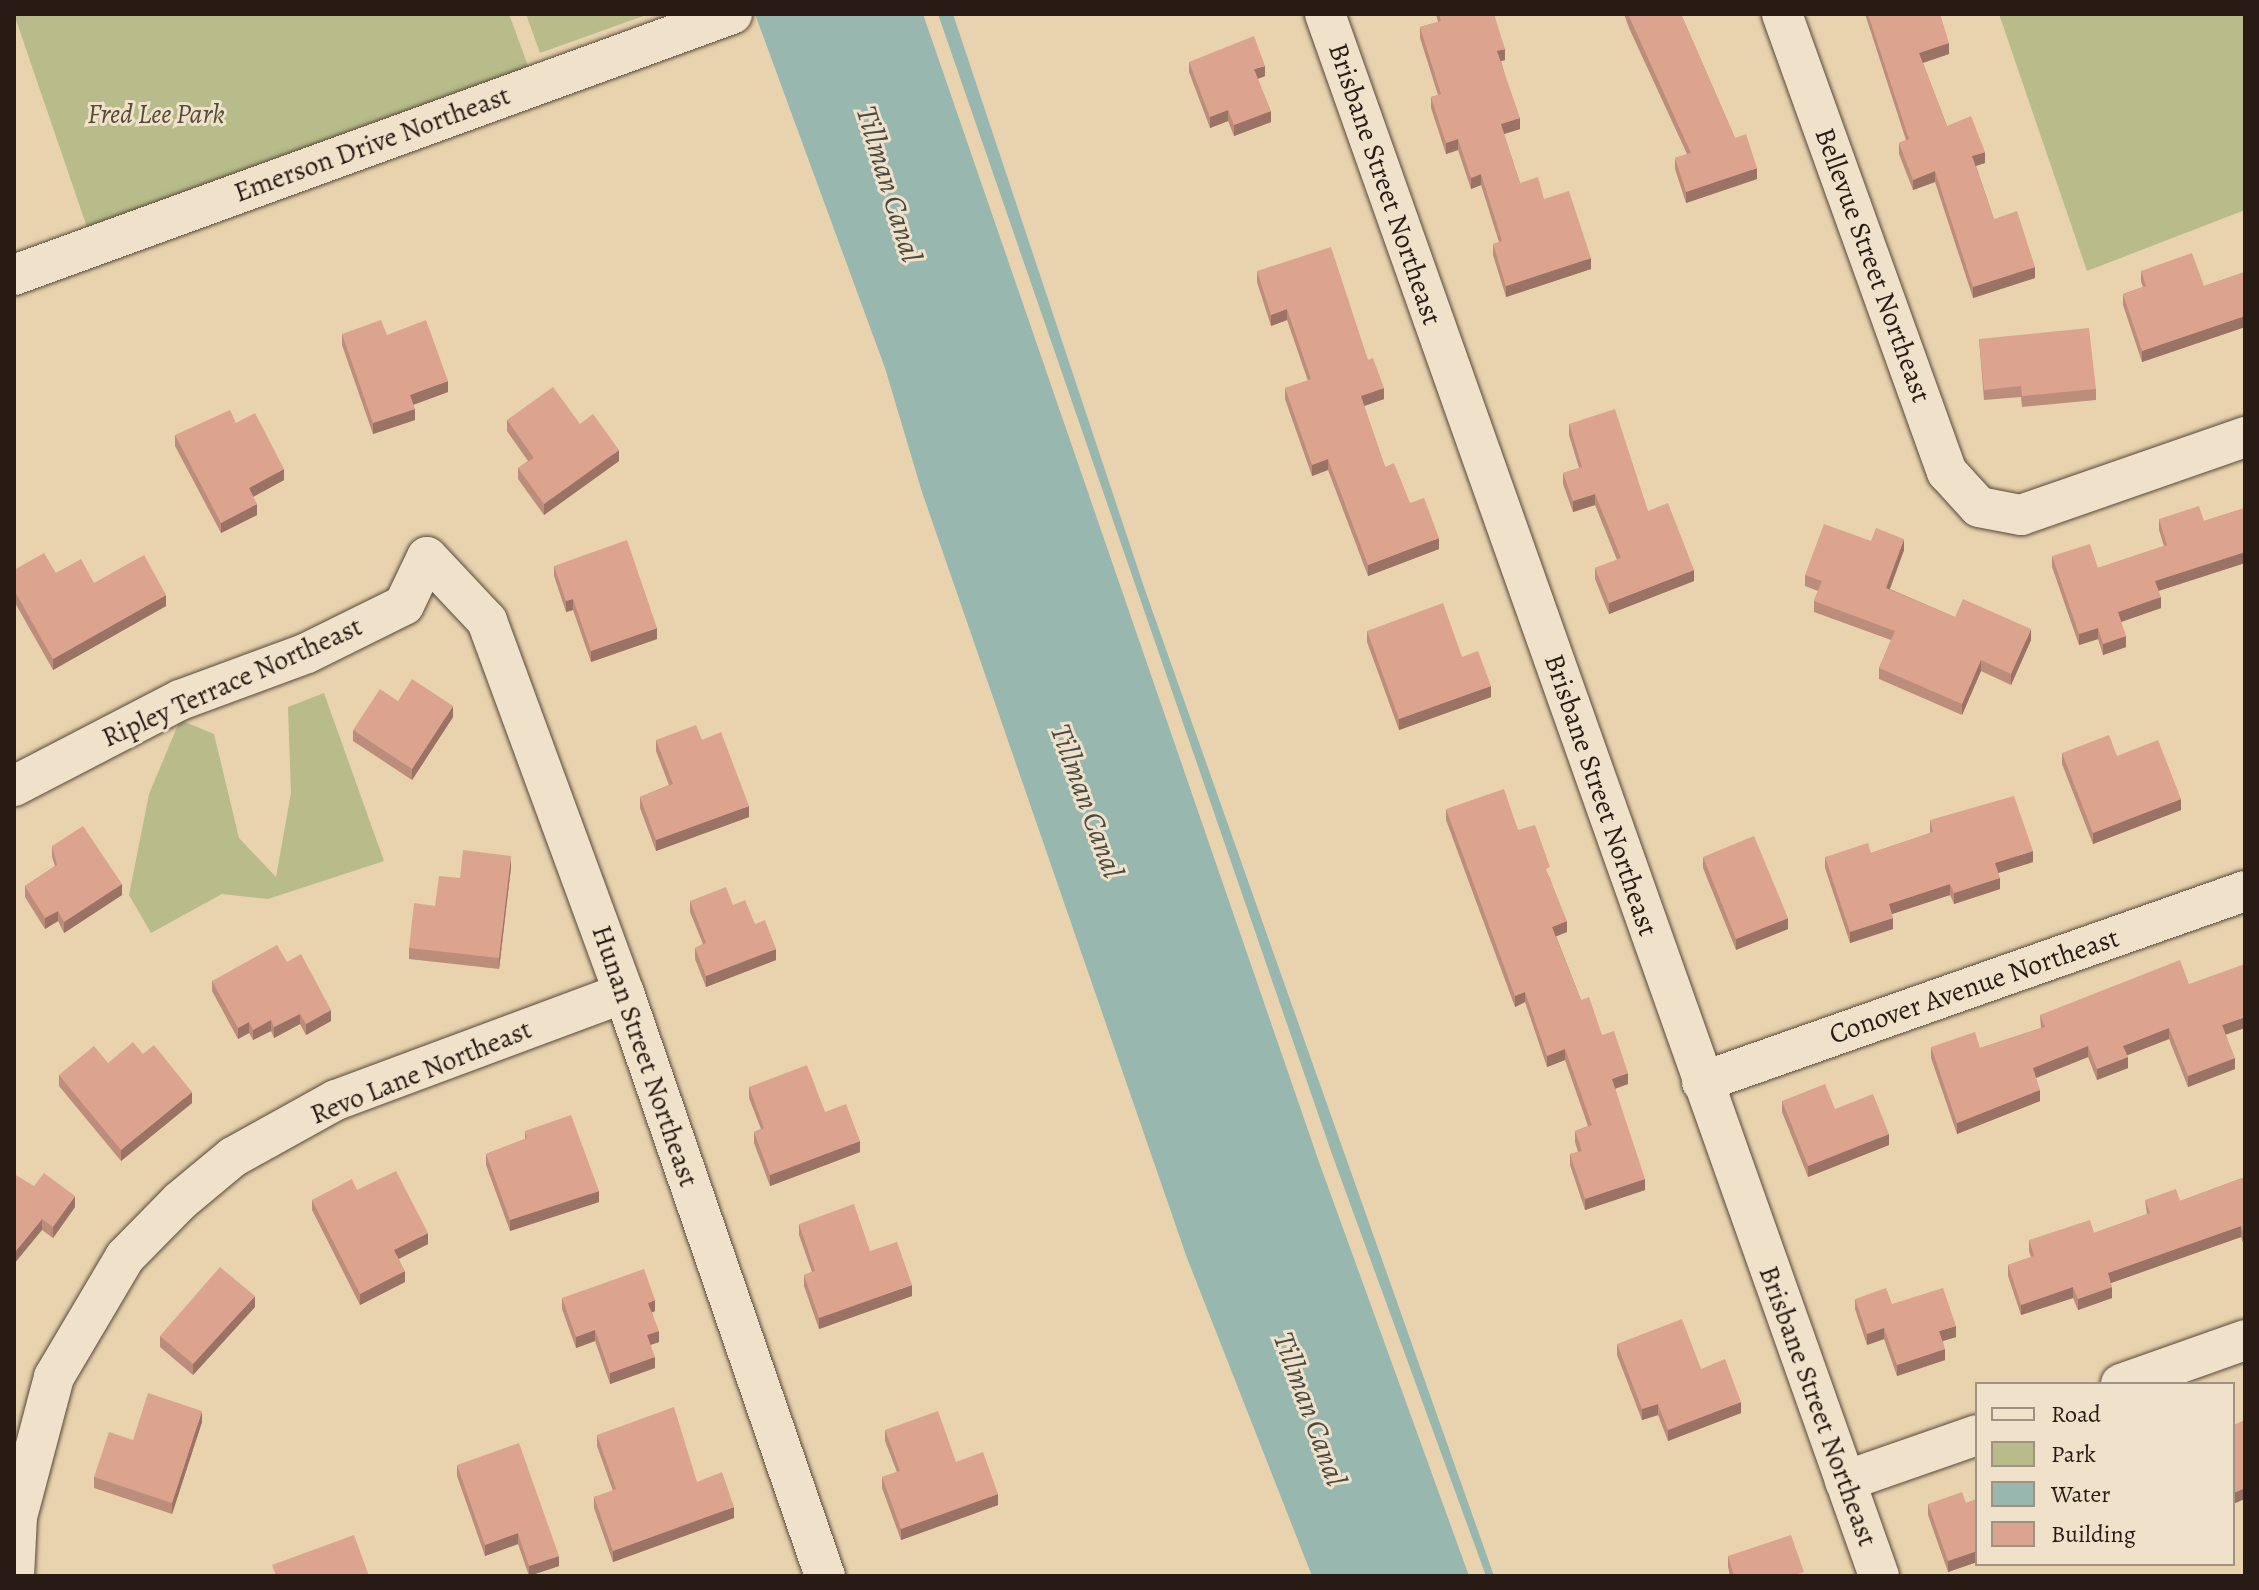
<!DOCTYPE html>
<style>
body{margin:0}
#map{position:relative;width:2259px;height:1590px;overflow:hidden;background:#e8d3ae;font-family:Alegreya,serif}
div>[style]{position:absolute}
.green>*{inset:0;background:#b7bc8a}
.water>*{inset:0;background:#97b7af}
.roads{filter:drop-shadow(0 0 2px #58483a) drop-shadow(0 0 2px #58483a)}
.minor>*{height:40px;margin:-20px;padding:0 20px;transform-origin:20px;border-radius:20px;background:#f0e2ca}
.wall>*{inset:0;background:#bd8d7b}
.shaded-wall>*{inset:0;background:#9a7364}
.building>*{inset:0;background:#dca48f}
span{translate:-50% -50%;white-space:nowrap;text-align:center;line-height:1.15;-webkit-text-stroke:6px #f0e2ca;paint-order:stroke}
.park-label{font-size:28px;color:#534b37;font-style:italic}
.street-label{font-size:28px;color:#281a14}
.water-label{font-size:30px;color:#494942;font-style:italic}
.frame{position:absolute;inset:0;border:16px solid #281a14;pointer-events:none}
.legend{position:absolute;left:1975px;top:1382px;width:260px;height:184px;box-sizing:border-box;background:#f0e2ca;border:2px solid #a09281;margin:0;padding:10px 14px;list-style:none;font-size:24px;color:#281a14}
.legend li{display:flex;align-items:center;gap:16px;height:40px}
.legend b{width:40px;border:2px solid #a09281}
</style>
<div id="map">
<div class="green">
<i style="clip-path:polygon(14px 14px,509px 14px,535px 85px,91px 239px)"></i>
<i style="clip-path:polygon(526px 14px,649px 14px,540px 53px)"></i>
<i style="clip-path:polygon(1999px 14px,2245px 14px,2245px 210px,2087px 271px)"></i>
<i style="clip-path:polygon(324px 693px,384px 861px,268px 899px,222px 894px,151px 933px,129px 895px,149px 794px,180px 720px,214px 734px,239px 838px,276px 877px,291px 793px,288px 707px)"></i>
</div>
<div class="water">
<i style="clip-path:polygon(755px 14px,923px 14px,1319px 1162px,1469px 1576px,1312px 1576px,1187px 1258px,922px 492px,885px 368px)"></i>
<i style="clip-path:polygon(938px 14px,953px 14px,1145px 590px,1494px 1576px,1486px 1576px,1333px 1157px)"></i>
</div>
<div class="roads">
<div class="minor">
<i style="left:1325px;top:14px;width:1657px;rotate:70.47deg"></i>
<i style="left:1782px;top:14px;width:487px;rotate:70.2deg"></i>
<i style="left:1947px;top:472px;width:47px;rotate:47.6deg"></i>
<i style="left:1979px;top:507px;width:43px;rotate:10.8deg"></i>
<i style="left:2021px;top:515px;width:237px;rotate:-19.2deg"></i>
<i style="left:14px;top:275px;width:764px;rotate:-19.98deg"></i>
<i style="left:14px;top:786px;width:187px;rotate:-27.4deg"></i>
<i style="left:180px;top:700px;width:135px;rotate:-20.3deg"></i>
<i style="left:307px;top:653px;width:108px;rotate:-26.3deg"></i>
<i style="left:404px;top:605px;width:53px;rotate:-64.4deg"></i>
<i style="left:427px;top:557px;width:88px;rotate:46.8deg"></i>
<i style="left:487px;top:621px;width:396px;rotate:69.8deg"></i>
<i style="left:624px;top:993px;width:617px;rotate:70.98deg"></i>
<i style="left:1702px;top:1082px;width:576px;rotate:-19.38deg"></i>
<i style="left:2121px;top:1384px;width:132px;rotate:-19.5deg"></i>
<i style="left:1845px;top:1481px;width:140px;rotate:-19.2deg"></i>
<i style="left:14px;top:1576px;width:59px;rotate:-87.1deg"></i>
<i style="left:17px;top:1517px;width:145px;rotate:-75.2deg"></i>
<i style="left:54px;top:1377px;width:139px;rotate:-59.4deg"></i>
<i style="left:125px;top:1257px;width:78px;rotate:-45.5deg"></i>
<i style="left:180px;top:1201px;width:69px;rotate:-39.7deg"></i>
<i style="left:233px;top:1157px;width:118px;rotate:-29deg"></i>
<i style="left:336px;top:1100px;width:307px;rotate:-20.4deg"></i>
</div>
</div>
<div class="wall">
<i style="clip-path:polygon(1436px 14px,1494px 14px,1505px 60px,1501px 61px,1520px 129px,1504px 134px,1520px 183px,1544px 199px,1591px 269px,1506px 297px,1493px 255px,1493px 244px,1499px 242px,1481px 185px,1471px 189px,1458px 150px,1446px 154px,1431px 108px,1431px 97px,1438px 95px,1420px 38px,1420px 27px,1438px 22px)"></i>
<i style="clip-path:polygon(1624px 14px,1681px 14px,1735px 138px,1757px 179px,1686px 203px,1675px 169px,1675px 158px,1687px 154px,1629px 28px)"></i>
<i style="clip-path:polygon(1865px 14px,1940px 14px,1949px 54px,1923px 63px,1947px 126px,1985px 163px,1976px 166px,1994px 219px,2035px 278px,1973px 298px,1935px 182px,1913px 190px,1899px 154px,1899px 143px,1906px 140px)"></i>
<i style="clip-path:polygon(1189px 62px,1265px 76px,1258px 79px,1271px 122px,1234px 136px,1228px 121px,1210px 128px,1189px 72px)"></i>
<i style="clip-path:polygon(1257px 271px,1368px 360px,1384px 399px,1364px 406px,1385px 467px,1439px 549px,1368px 576px,1328px 470px,1312px 476px,1285px 399px,1285px 388px,1308px 381px,1287px 320px,1271px 326px,1257px 282px)"></i>
<i style="clip-path:polygon(2141px 271px,2204px 286px,2245px 272px,2245px 327px,2142px 362px,2123px 305px,2123px 294px,2143px 287px,2141px 282px)"></i>
<i style="clip-path:polygon(342px 334px,387px 335px,448px 392px,413px 405px,415px 420px,373px 434px,342px 345px)"></i>
<i style="clip-path:polygon(1979px 339px,2096px 389px,2096px 400px,2022px 407px,2021px 397px,1984px 400px)"></i>
<i style="clip-path:polygon(507px 420px,580px 424px,619px 461px,544px 515px,518px 479px,518px 468px,528px 461px,507px 431px)"></i>
<i style="clip-path:polygon(236px 423px,284px 480px,253px 497px,257px 515px,221px 533px,175px 446px,175px 435px)"></i>
<i style="clip-path:polygon(1569px 424px,1648px 511px,1694px 581px,1609px 614px,1595px 579px,1595px 568px,1617px 560px,1595px 505px,1573px 512px,1563px 484px,1563px 473px,1579px 468px,1569px 435px)"></i>
<i style="clip-path:polygon(2245px 508px,2245px 563px,2158px 591px,2161px 608px,2121px 622px,2126px 647px,2103px 655px,2098px 639px,2079px 645px,2052px 567px,2052px 556px,2098px 568px,2164px 546px,2159px 530px,2159px 519px,2204px 521px)"></i>
<i style="clip-path:polygon(1871px 541px,1904px 550px,1890px 589px,1955px 617px,2031px 640px,2011px 685px,1981px 671px,1962px 715px,1879px 679px,1879px 668px,1891px 640px,1814px 612px,1814px 601px,1818px 591px,1805px 586px,1805px 575px)"></i>
<i style="clip-path:polygon(554px 566px,657px 639px,591px 662px,573px 610px,566px 612px,554px 576px)"></i>
<i style="clip-path:polygon(14px 570px,56px 573px,94px 583px,166px 606px,53px 670px,14px 601px)"></i>
<i style="clip-path:polygon(1367px 631px,1462px 657px,1491px 697px,1399px 730px,1367px 642px)"></i>
<i style="clip-path:polygon(453px 717px,412px 780px,353px 741px,353px 730px)"></i>
<i style="clip-path:polygon(656px 740px,702px 740px,749px 817px,656px 851px,640px 808px,640px 797px,669px 785px,656px 751px)"></i>
<i style="clip-path:polygon(2062px 753px,2117px 756px,2181px 810px,2093px 844px,2062px 764px)"></i>
<i style="clip-path:polygon(1446px 809px,1518px 830px,1550px 878px,1567px 932px,1556px 936px,1581px 1000px,1602px 1035px,1628px 1084px,1615px 1088px,1645px 1190px,1585px 1210px,1570px 1165px,1570px 1154px,1578px 1152px,1575px 1142px,1575px 1131px,1588px 1126px,1565px 1060px,1547px 1067px,1525px 1002px,1515px 1007px,1446px 820px)"></i>
<i style="clip-path:polygon(1930px 820px,2033px 862px,1998px 873px,2000px 889px,1954px 904px,1950px 895px,1892px 914px,1893px 929px,1850px 943px,1825px 868px,1825px 857px,1871px 853px,1930px 833px)"></i>
<i style="clip-path:polygon(52px 846px,122px 895px,64px 933px,58px 921px,45px 929px,25px 897px,25px 886px,55px 866px,52px 857px)"></i>
<i style="clip-path:polygon(1703px 857px,1788px 929px,1736px 950px,1703px 868px)"></i>
<i style="clip-path:polygon(511px 867px,499px 969px,409px 959px,409px 948px,435px 906px,460px 878px)"></i>
<i style="clip-path:polygon(690px 901px,733px 905px,755px 924px,776px 960px,706px 987px,695px 959px,695px 948px,703px 944px,690px 912px)"></i>
<i style="clip-path:polygon(287px 962px,331px 1021px,306px 1035px,300px 1024px,274px 1038px,271px 1031px,253px 1040px,249px 1033px,238px 1039px,212px 991px,212px 981px)"></i>
<i style="clip-path:polygon(2189px 984px,2226px 1035px,2235px 1069px,2188px 1087px,2169px 1039px,2127px 1055px,2128px 1068px,2097px 1080px,2088px 1057px,2036px 1078px,2040px 1101px,1957px 1134px,1931px 1058px,1931px 1047px,1980px 1048px,2041px 1028px,2040px 1015px)"></i>
<i style="clip-path:polygon(108px 1063px,192px 1103px,121px 1161px,59px 1086px,59px 1075px)"></i>
<i style="clip-path:polygon(749px 1087px,825px 1112px,860px 1152px,770px 1186px,754px 1143px,754px 1132px,761px 1129px,749px 1098px)"></i>
<i style="clip-path:polygon(1782px 1101px,1835px 1109px,1889px 1145px,1808px 1177px,1782px 1112px)"></i>
<i style="clip-path:polygon(525px 1131px,599px 1202px,510px 1231px,486px 1165px,486px 1154px,525px 1139px)"></i>
<i style="clip-path:polygon(2245px 1177px,2245px 1249px,2241px 1237px,2111px 1283px,2112px 1298px,2078px 1310px,2073px 1298px,2021px 1315px,2008px 1276px,2008px 1265px,2031px 1257px,2029px 1251px,2029px 1240px,2094px 1233px,2147px 1214px,2145px 1200px,2180px 1201px)"></i>
<i style="clip-path:polygon(34px 1186px,75px 1207px,53px 1238px,42px 1230px)"></i>
<i style="clip-path:polygon(357px 1190px,428px 1244px,399px 1259px,405px 1282px,360px 1305px,312px 1210px,312px 1200px)"></i>
<i style="clip-path:polygon(799px 1224px,912px 1296px,819px 1329px,804px 1286px,804px 1275px,812px 1272px,799px 1235px)"></i>
<i style="clip-path:polygon(562px 1298px,655px 1311px,652px 1312px,659px 1342px,650px 1345px,655px 1368px,610px 1384px,595px 1341px,576px 1348px,562px 1309px)"></i>
<i style="clip-path:polygon(1855px 1299px,1956px 1337px,1943px 1341px,1945px 1360px,1897px 1376px,1884px 1339px,1867px 1345px,1855px 1309px)"></i>
<i style="clip-path:polygon(255px 1307px,193px 1375px,160px 1347px,160px 1336px)"></i>
<i style="clip-path:polygon(1617px 1344px,1701px 1369px,1741px 1413px,1668px 1441px,1658px 1415px,1642px 1420px,1617px 1355px)"></i>
<i style="clip-path:polygon(202px 1422px,172px 1514px,94px 1488px,94px 1477px,133px 1440px)"></i>
<i style="clip-path:polygon(885px 1430px,956px 1462px,998px 1505px,901px 1540px,882px 1488px,882px 1477px,897px 1472px,885px 1441px)"></i>
<i style="clip-path:polygon(597px 1435px,697px 1482px,734px 1518px,613px 1562px,594px 1508px,594px 1497px,613px 1491px,597px 1446px)"></i>
<i style="clip-path:polygon(457px 1465px,559px 1566px,529px 1576px,518px 1544px,485px 1556px,457px 1476px)"></i>
<i style="clip-path:polygon(1977px 1499px,1977px 1562px,1948px 1572px,1928px 1515px,1928px 1504px,1966px 1503px)"></i>
<i style="clip-path:polygon(1728px 1556px,1804px 1576px,1730px 1576px,1728px 1567px)"></i>
</div>
<div class="shaded-wall">
<i style="clip-path:polygon(1949px 43px,1949px 54px,1919px 64px,1919px 53px)"></i>
<i style="clip-path:polygon(1505px 49px,1505px 60px,1497px 62px,1497px 51px)"></i>
<i style="clip-path:polygon(1265px 66px,1265px 76px,1254px 80px,1254px 69px)"></i>
<i style="clip-path:polygon(1228px 110px,1228px 121px,1210px 128px,1210px 117px)"></i>
<i style="clip-path:polygon(1271px 111px,1271px 122px,1234px 136px,1234px 125px)"></i>
<i style="clip-path:polygon(1520px 118px,1520px 129px,1501px 135px,1501px 124px)"></i>
<i style="clip-path:polygon(1458px 139px,1458px 150px,1446px 154px,1446px 143px)"></i>
<i style="clip-path:polygon(1985px 152px,1985px 163px,1972px 167px,1972px 156px)"></i>
<i style="clip-path:polygon(1757px 168px,1757px 179px,1686px 203px,1686px 192px)"></i>
<i style="clip-path:polygon(1935px 171px,1935px 182px,1913px 190px,1913px 180px)"></i>
<i style="clip-path:polygon(1481px 174px,1481px 185px,1471px 189px,1471px 178px)"></i>
<i style="clip-path:polygon(1591px 258px,1591px 269px,1506px 297px,1506px 286px)"></i>
<i style="clip-path:polygon(2035px 267px,2035px 278px,1973px 298px,1973px 287px)"></i>
<i style="clip-path:polygon(1287px 309px,1287px 320px,1271px 326px,1271px 315px)"></i>
<i style="clip-path:polygon(2245px 316px,2245px 327px,2142px 362px,2142px 351px)"></i>
<i style="clip-path:polygon(448px 381px,448px 392px,410px 406px,410px 395px)"></i>
<i style="clip-path:polygon(1384px 388px,1384px 399px,1361px 407px,1361px 396px)"></i>
<i style="clip-path:polygon(415px 409px,415px 420px,373px 434px,373px 423px)"></i>
<i style="clip-path:polygon(619px 450px,619px 461px,544px 515px,544px 504px)"></i>
<i style="clip-path:polygon(1328px 459px,1328px 470px,1312px 476px,1312px 465px)"></i>
<i style="clip-path:polygon(284px 469px,284px 480px,249px 499px,249px 488px)"></i>
<i style="clip-path:polygon(1595px 494px,1595px 505px,1573px 512px,1573px 501px)"></i>
<i style="clip-path:polygon(257px 504px,257px 515px,221px 533px,221px 523px)"></i>
<i style="clip-path:polygon(1439px 538px,1439px 549px,1368px 576px,1368px 565px)"></i>
<i style="clip-path:polygon(1904px 539px,1904px 550px,1886px 599px,1886px 588px)"></i>
<i style="clip-path:polygon(2245px 552px,2245px 563px,2155px 592px,2155px 581px)"></i>
<i style="clip-path:polygon(1694px 570px,1694px 581px,1609px 614px,1609px 603px)"></i>
<i style="clip-path:polygon(166px 595px,166px 606px,53px 670px,53px 659px)"></i>
<i style="clip-path:polygon(2161px 597px,2161px 608px,2118px 623px,2118px 612px)"></i>
<i style="clip-path:polygon(573px 599px,573px 610px,566px 612px,566px 601px)"></i>
<i style="clip-path:polygon(657px 628px,657px 639px,591px 662px,591px 651px)"></i>
<i style="clip-path:polygon(2098px 628px,2098px 639px,2079px 645px,2079px 634px)"></i>
<i style="clip-path:polygon(2031px 629px,2031px 640px,2011px 685px,2011px 674px)"></i>
<i style="clip-path:polygon(2126px 636px,2126px 647px,2103px 655px,2103px 644px)"></i>
<i style="clip-path:polygon(1981px 660px,1981px 671px,1962px 715px,1962px 704px)"></i>
<i style="clip-path:polygon(1491px 686px,1491px 697px,1399px 730px,1399px 719px)"></i>
<i style="clip-path:polygon(453px 706px,453px 717px,412px 780px,412px 769px)"></i>
<i style="clip-path:polygon(2181px 799px,2181px 810px,2093px 844px,2093px 833px)"></i>
<i style="clip-path:polygon(749px 806px,749px 817px,656px 851px,656px 840px)"></i>
<i style="clip-path:polygon(2033px 851px,2033px 862px,1995px 874px,1995px 863px)"></i>
<i style="clip-path:polygon(511px 856px,511px 867px,499px 969px,499px 958px)"></i>
<i style="clip-path:polygon(2000px 878px,2000px 889px,1954px 904px,1954px 893px)"></i>
<i style="clip-path:polygon(122px 884px,122px 895px,64px 933px,64px 922px)"></i>
<i style="clip-path:polygon(1950px 884px,1950px 895px,1889px 915px,1889px 904px)"></i>
<i style="clip-path:polygon(58px 911px,58px 921px,45px 929px,45px 918px)"></i>
<i style="clip-path:polygon(1788px 918px,1788px 929px,1736px 950px,1736px 939px)"></i>
<i style="clip-path:polygon(1893px 918px,1893px 929px,1850px 943px,1850px 932px)"></i>
<i style="clip-path:polygon(1567px 921px,1567px 932px,1552px 938px,1552px 927px)"></i>
<i style="clip-path:polygon(776px 949px,776px 960px,706px 987px,706px 976px)"></i>
<i style="clip-path:polygon(1525px 992px,1525px 1002px,1515px 1007px,1515px 996px)"></i>
<i style="clip-path:polygon(331px 1010px,331px 1021px,306px 1035px,306px 1024px)"></i>
<i style="clip-path:polygon(300px 1014px,300px 1024px,274px 1038px,274px 1027px)"></i>
<i style="clip-path:polygon(2245px 1017px,2245px 1028px,2222px 1036px,2222px 1025px)"></i>
<i style="clip-path:polygon(271px 1020px,271px 1031px,253px 1040px,253px 1030px)"></i>
<i style="clip-path:polygon(249px 1022px,249px 1033px,238px 1039px,238px 1028px)"></i>
<i style="clip-path:polygon(2169px 1028px,2169px 1039px,2123px 1057px,2123px 1046px)"></i>
<i style="clip-path:polygon(2088px 1046px,2088px 1057px,2033px 1079px,2033px 1068px)"></i>
<i style="clip-path:polygon(1565px 1049px,1565px 1060px,1547px 1067px,1547px 1056px)"></i>
<i style="clip-path:polygon(2128px 1057px,2128px 1068px,2097px 1080px,2097px 1069px)"></i>
<i style="clip-path:polygon(2235px 1058px,2235px 1069px,2188px 1087px,2188px 1076px)"></i>
<i style="clip-path:polygon(1628px 1073px,1628px 1084px,1612px 1090px,1612px 1079px)"></i>
<i style="clip-path:polygon(2040px 1090px,2040px 1101px,1957px 1134px,1957px 1123px)"></i>
<i style="clip-path:polygon(192px 1092px,192px 1103px,121px 1161px,121px 1150px)"></i>
<i style="clip-path:polygon(1889px 1134px,1889px 1145px,1808px 1177px,1808px 1166px)"></i>
<i style="clip-path:polygon(860px 1141px,860px 1152px,770px 1186px,770px 1175px)"></i>
<i style="clip-path:polygon(1645px 1179px,1645px 1190px,1585px 1210px,1585px 1199px)"></i>
<i style="clip-path:polygon(599px 1191px,599px 1202px,510px 1231px,510px 1220px)"></i>
<i style="clip-path:polygon(75px 1196px,75px 1207px,53px 1238px,53px 1227px)"></i>
<i style="clip-path:polygon(42px 1219px,42px 1230px,14px 1264px,14px 1253px)"></i>
<i style="clip-path:polygon(2241px 1226px,2241px 1237px,2108px 1284px,2108px 1273px)"></i>
<i style="clip-path:polygon(428px 1233px,428px 1244px,394px 1261px,394px 1250px)"></i>
<i style="clip-path:polygon(405px 1271px,405px 1282px,360px 1305px,360px 1294px)"></i>
<i style="clip-path:polygon(912px 1285px,912px 1296px,819px 1329px,819px 1318px)"></i>
<i style="clip-path:polygon(2073px 1287px,2073px 1298px,2021px 1315px,2021px 1305px)"></i>
<i style="clip-path:polygon(2112px 1287px,2112px 1298px,2078px 1310px,2078px 1299px)"></i>
<i style="clip-path:polygon(255px 1296px,255px 1307px,193px 1375px,193px 1364px)"></i>
<i style="clip-path:polygon(655px 1300px,655px 1311px,648px 1314px,648px 1303px)"></i>
<i style="clip-path:polygon(1956px 1326px,1956px 1337px,1939px 1342px,1939px 1331px)"></i>
<i style="clip-path:polygon(1884px 1328px,1884px 1339px,1867px 1345px,1867px 1334px)"></i>
<i style="clip-path:polygon(595px 1330px,595px 1341px,576px 1348px,576px 1337px)"></i>
<i style="clip-path:polygon(659px 1331px,659px 1342px,647px 1346px,647px 1335px)"></i>
<i style="clip-path:polygon(1945px 1349px,1945px 1360px,1897px 1376px,1897px 1365px)"></i>
<i style="clip-path:polygon(655px 1357px,655px 1368px,610px 1384px,610px 1373px)"></i>
<i style="clip-path:polygon(1741px 1402px,1741px 1413px,1668px 1441px,1668px 1430px)"></i>
<i style="clip-path:polygon(1658px 1404px,1658px 1415px,1642px 1420px,1642px 1409px)"></i>
<i style="clip-path:polygon(202px 1411px,202px 1422px,172px 1514px,172px 1503px)"></i>
<i style="clip-path:polygon(2245px 1488px,2245px 1499px,2233px 1504px,2233px 1493px)"></i>
<i style="clip-path:polygon(998px 1494px,998px 1505px,901px 1540px,901px 1529px)"></i>
<i style="clip-path:polygon(734px 1507px,734px 1518px,613px 1562px,613px 1551px)"></i>
<i style="clip-path:polygon(518px 1533px,518px 1544px,485px 1556px,485px 1545px)"></i>
<i style="clip-path:polygon(1977px 1551px,1977px 1562px,1948px 1572px,1948px 1561px)"></i>
<i style="clip-path:polygon(559px 1556px,559px 1566px,529px 1576px,529px 1566px)"></i>
</div>
<div class="building">
<i style="clip-path:polygon(1439px 14px,1494px 14px,1505px 49px,1497px 51px,1520px 118px,1501px 124px,1520px 183px,1538px 177px,1544px 199px,1569px 191px,1591px 258px,1506px 286px,1493px 244px,1502px 241px,1481px 174px,1471px 178px,1458px 139px,1446px 143px,1431px 97px,1441px 94px,1420px 27px,1441px 21px)"></i>
<i style="clip-path:polygon(1628px 14px,1681px 14px,1735px 138px,1746px 134px,1757px 168px,1686px 192px,1675px 158px,1691px 153px)"></i>
<i style="clip-path:polygon(1868px 14px,1940px 14px,1949px 43px,1919px 53px,1947px 126px,1971px 116px,1985px 152px,1972px 156px,1994px 219px,2017px 211px,2035px 267px,1973px 287px,1935px 171px,1913px 180px,1899px 143px,1909px 139px)"></i>
<i style="clip-path:polygon(1254px 36px,1265px 66px,1254px 69px,1271px 111px,1234px 125px,1228px 110px,1210px 117px,1189px 62px)"></i>
<i style="clip-path:polygon(1331px 247px,1368px 360px,1373px 358px,1384px 388px,1361px 396px,1385px 467px,1394px 463px,1410px 503px,1424px 498px,1439px 538px,1368px 565px,1328px 459px,1312px 465px,1285px 388px,1311px 379px,1287px 309px,1271px 315px,1257px 271px)"></i>
<i style="clip-path:polygon(2192px 253px,2204px 286px,2245px 272px,2245px 316px,2142px 351px,2123px 294px,2146px 286px,2141px 271px)"></i>
<i style="clip-path:polygon(381px 320px,387px 335px,426px 320px,448px 381px,410px 395px,415px 409px,373px 423px,342px 334px)"></i>
<i style="clip-path:polygon(2089px 328px,2096px 389px,2022px 396px,2021px 386px,1984px 390px,1979px 339px)"></i>
<i style="clip-path:polygon(553px 387px,580px 424px,593px 414px,619px 450px,544px 504px,518px 468px,534px 458px,507px 420px)"></i>
<i style="clip-path:polygon(1615px 409px,1648px 511px,1668px 503px,1694px 570px,1609px 603px,1595px 568px,1621px 558px,1595px 494px,1573px 501px,1563px 473px,1582px 467px,1569px 424px)"></i>
<i style="clip-path:polygon(230px 410px,236px 423px,255px 413px,284px 469px,249px 488px,257px 504px,221px 523px,175px 435px)"></i>
<i style="clip-path:polygon(2199px 506px,2204px 521px,2245px 508px,2245px 552px,2155px 581px,2161px 597px,2118px 612px,2126px 636px,2103px 644px,2098px 628px,2079px 634px,2052px 556px,2090px 544px,2098px 568px,2167px 545px,2159px 519px)"></i>
<i style="clip-path:polygon(1824px 524px,1871px 541px,1876px 528px,1904px 539px,1886px 588px,1955px 617px,1963px 599px,2031px 629px,2011px 674px,1981px 660px,1962px 704px,1879px 668px,1895px 631px,1814px 601px,1822px 581px,1805px 575px)"></i>
<i style="clip-path:polygon(627px 540px,657px 628px,591px 651px,573px 599px,566px 601px,554px 566px)"></i>
<i style="clip-path:polygon(44px 553px,56px 573px,81px 559px,94px 583px,144px 555px,166px 595px,53px 659px,14px 590px,14px 570px)"></i>
<i style="clip-path:polygon(1443px 603px,1462px 657px,1478px 651px,1491px 686px,1399px 719px,1367px 631px)"></i>
<i style="clip-path:polygon(412px 679px,453px 706px,412px 769px,353px 730px,380px 689px,398px 701px)"></i>
<i style="clip-path:polygon(696px 725px,702px 740px,721px 732px,749px 806px,656px 840px,640px 797px,673px 784px,656px 740px)"></i>
<i style="clip-path:polygon(2109px 735px,2117px 756px,2158px 740px,2181px 799px,2093px 833px,2062px 753px)"></i>
<i style="clip-path:polygon(1504px 789px,1518px 830px,1535px 825px,1550px 867px,1546px 869px,1567px 921px,1552px 927px,1581px 1000px,1589px 997px,1602px 1035px,1614px 1031px,1628px 1073px,1612px 1079px,1645px 1179px,1585px 1199px,1570px 1154px,1582px 1151px,1575px 1131px,1592px 1125px,1565px 1049px,1547px 1056px,1525px 992px,1515px 996px,1446px 809px)"></i>
<i style="clip-path:polygon(2014px 796px,2033px 851px,1995px 863px,2000px 878px,1954px 893px,1950px 884px,1889px 904px,1893px 918px,1850px 932px,1825px 857px,1868px 843px,1871px 853px,1933px 832px,1930px 820px)"></i>
<i style="clip-path:polygon(83px 826px,122px 884px,64px 922px,58px 911px,45px 918px,25px 886px,57px 865px,52px 846px)"></i>
<i style="clip-path:polygon(1754px 836px,1788px 918px,1736px 939px,1703px 857px)"></i>
<i style="clip-path:polygon(463px 850px,511px 856px,499px 958px,409px 948px,414px 903px,435px 906px,439px 876px,460px 878px)"></i>
<i style="clip-path:polygon(726px 887px,733px 905px,745px 900px,755px 924px,765px 920px,776px 949px,706px 976px,695px 948px,706px 943px,690px 901px)"></i>
<i style="clip-path:polygon(277px 945px,287px 962px,301px 954px,331px 1010px,306px 1024px,300px 1014px,274px 1027px,271px 1020px,253px 1030px,249px 1022px,238px 1028px,212px 981px)"></i>
<i style="clip-path:polygon(2180px 960px,2189px 984px,2245px 964px,2245px 1017px,2222px 1025px,2235px 1058px,2188px 1076px,2169px 1028px,2123px 1046px,2128px 1057px,2097px 1069px,2088px 1046px,2033px 1068px,2040px 1090px,1957px 1123px,1931px 1047px,1975px 1032px,1980px 1048px,2045px 1027px,2040px 1015px)"></i>
<i style="clip-path:polygon(133px 1042px,143px 1054px,154px 1045px,192px 1092px,121px 1150px,59px 1075px,94px 1046px,108px 1063px)"></i>
<i style="clip-path:polygon(807px 1065px,825px 1112px,846px 1104px,860px 1141px,770px 1175px,754px 1132px,764px 1128px,749px 1087px)"></i>
<i style="clip-path:polygon(1825px 1084px,1835px 1109px,1873px 1094px,1889px 1134px,1808px 1166px,1782px 1101px)"></i>
<i style="clip-path:polygon(571px 1115px,599px 1191px,510px 1220px,486px 1154px,527px 1138px,525px 1131px)"></i>
<i style="clip-path:polygon(396px 1171px,428px 1233px,394px 1250px,405px 1271px,360px 1294px,312px 1200px,352px 1179px,357px 1190px)"></i>
<i style="clip-path:polygon(44px 1173px,75px 1196px,53px 1227px,42px 1219px,14px 1253px,14px 1174px,34px 1186px)"></i>
<i style="clip-path:polygon(2245px 1177px,2245px 1238px,2241px 1226px,2108px 1273px,2112px 1287px,2078px 1299px,2073px 1287px,2021px 1305px,2008px 1265px,2034px 1256px,2029px 1240px,2090px 1220px,2094px 1233px,2150px 1213px,2145px 1200px,2176px 1189px,2180px 1201px)"></i>
<i style="clip-path:polygon(854px 1204px,870px 1251px,897px 1242px,912px 1285px,819px 1318px,804px 1275px,815px 1271px,799px 1224px)"></i>
<i style="clip-path:polygon(220px 1267px,255px 1296px,193px 1364px,160px 1336px)"></i>
<i style="clip-path:polygon(644px 1269px,655px 1300px,648px 1303px,659px 1331px,647px 1335px,655px 1357px,610px 1373px,595px 1330px,576px 1337px,562px 1298px)"></i>
<i style="clip-path:polygon(1886px 1288px,1892px 1304px,1943px 1288px,1956px 1326px,1939px 1331px,1945px 1349px,1897px 1365px,1884px 1328px,1867px 1334px,1855px 1299px)"></i>
<i style="clip-path:polygon(1682px 1319px,1701px 1369px,1725px 1359px,1741px 1402px,1668px 1430px,1658px 1404px,1642px 1409px,1617px 1344px)"></i>
<i style="clip-path:polygon(148px 1393px,202px 1411px,172px 1503px,94px 1477px,109px 1432px,133px 1440px)"></i>
<i style="clip-path:polygon(674px 1407px,697px 1482px,722px 1472px,734px 1507px,613px 1551px,594px 1497px,616px 1489px,597px 1435px)"></i>
<i style="clip-path:polygon(938px 1411px,956px 1462px,983px 1452px,998px 1494px,901px 1529px,882px 1477px,900px 1471px,885px 1430px)"></i>
<i style="clip-path:polygon(2245px 1420px,2245px 1488px,2233px 1493px,2233px 1425px)"></i>
<i style="clip-path:polygon(519px 1443px,559px 1556px,529px 1566px,518px 1533px,485px 1545px,457px 1465px)"></i>
<i style="clip-path:polygon(1962px 1492px,1966px 1503px,1977px 1499px,1977px 1551px,1948px 1561px,1928px 1504px)"></i>
<i style="clip-path:polygon(354px 1535px,369px 1576px,276px 1576px,272px 1565px)"></i>
<i style="clip-path:polygon(1791px 1535px,1804px 1572px,1791px 1576px,1734px 1576px,1728px 1556px)"></i>
</div>
<div class="park-label">
<span style="left:156px;top:114px">Fred Lee Park</span>
</div>
<div class="street-label">
<span style="left:372px;top:144px;rotate:-20deg">Emerson Drive Northeast</span>
<span style="left:1385px;top:184px;rotate:71deg">Brisbane Street Northeast</span>
<span style="left:1873px;top:265px;rotate:70deg">Bellevue Street Northeast</span>
<span style="left:232px;top:682px;rotate:-24deg">Ripley Terrace Northeast</span>
<span style="left:1601px;top:795px;rotate:71deg">Brisbane Street Northeast</span>
<span style="left:1974px;top:986px;rotate:-19deg">Conover Avenue Northeast</span>
<span style="left:645px;top:1056px;rotate:71deg">Hunan Street Northeast</span>
<span style="left:421px;top:1072px;rotate:-22deg">Revo Lane Northeast</span>
<span style="left:1818px;top:1406px;rotate:70deg">Brisbane Street Northeast</span>
</div>
<div class="water-label">
<span style="left:889px;top:184px;rotate:73deg">Tillman Canal</span>
<span style="left:1087px;top:801px;rotate:70deg">Tillman Canal</span>
<span style="left:1310px;top:1409px;rotate:70deg">Tillman Canal</span>
</div>
<div class="frame"></div>
<ul class="legend">
<li><b style="height:10px;background:#f0e2ca"></b>Road</li>
<li><b style="height:22px;background:#b7bc8a"></b>Park</li>
<li><b style="height:22px;background:#97b7af"></b>Water</li>
<li><b style="height:22px;background:#dca48f"></b>Building</li>
</ul>
</div>
